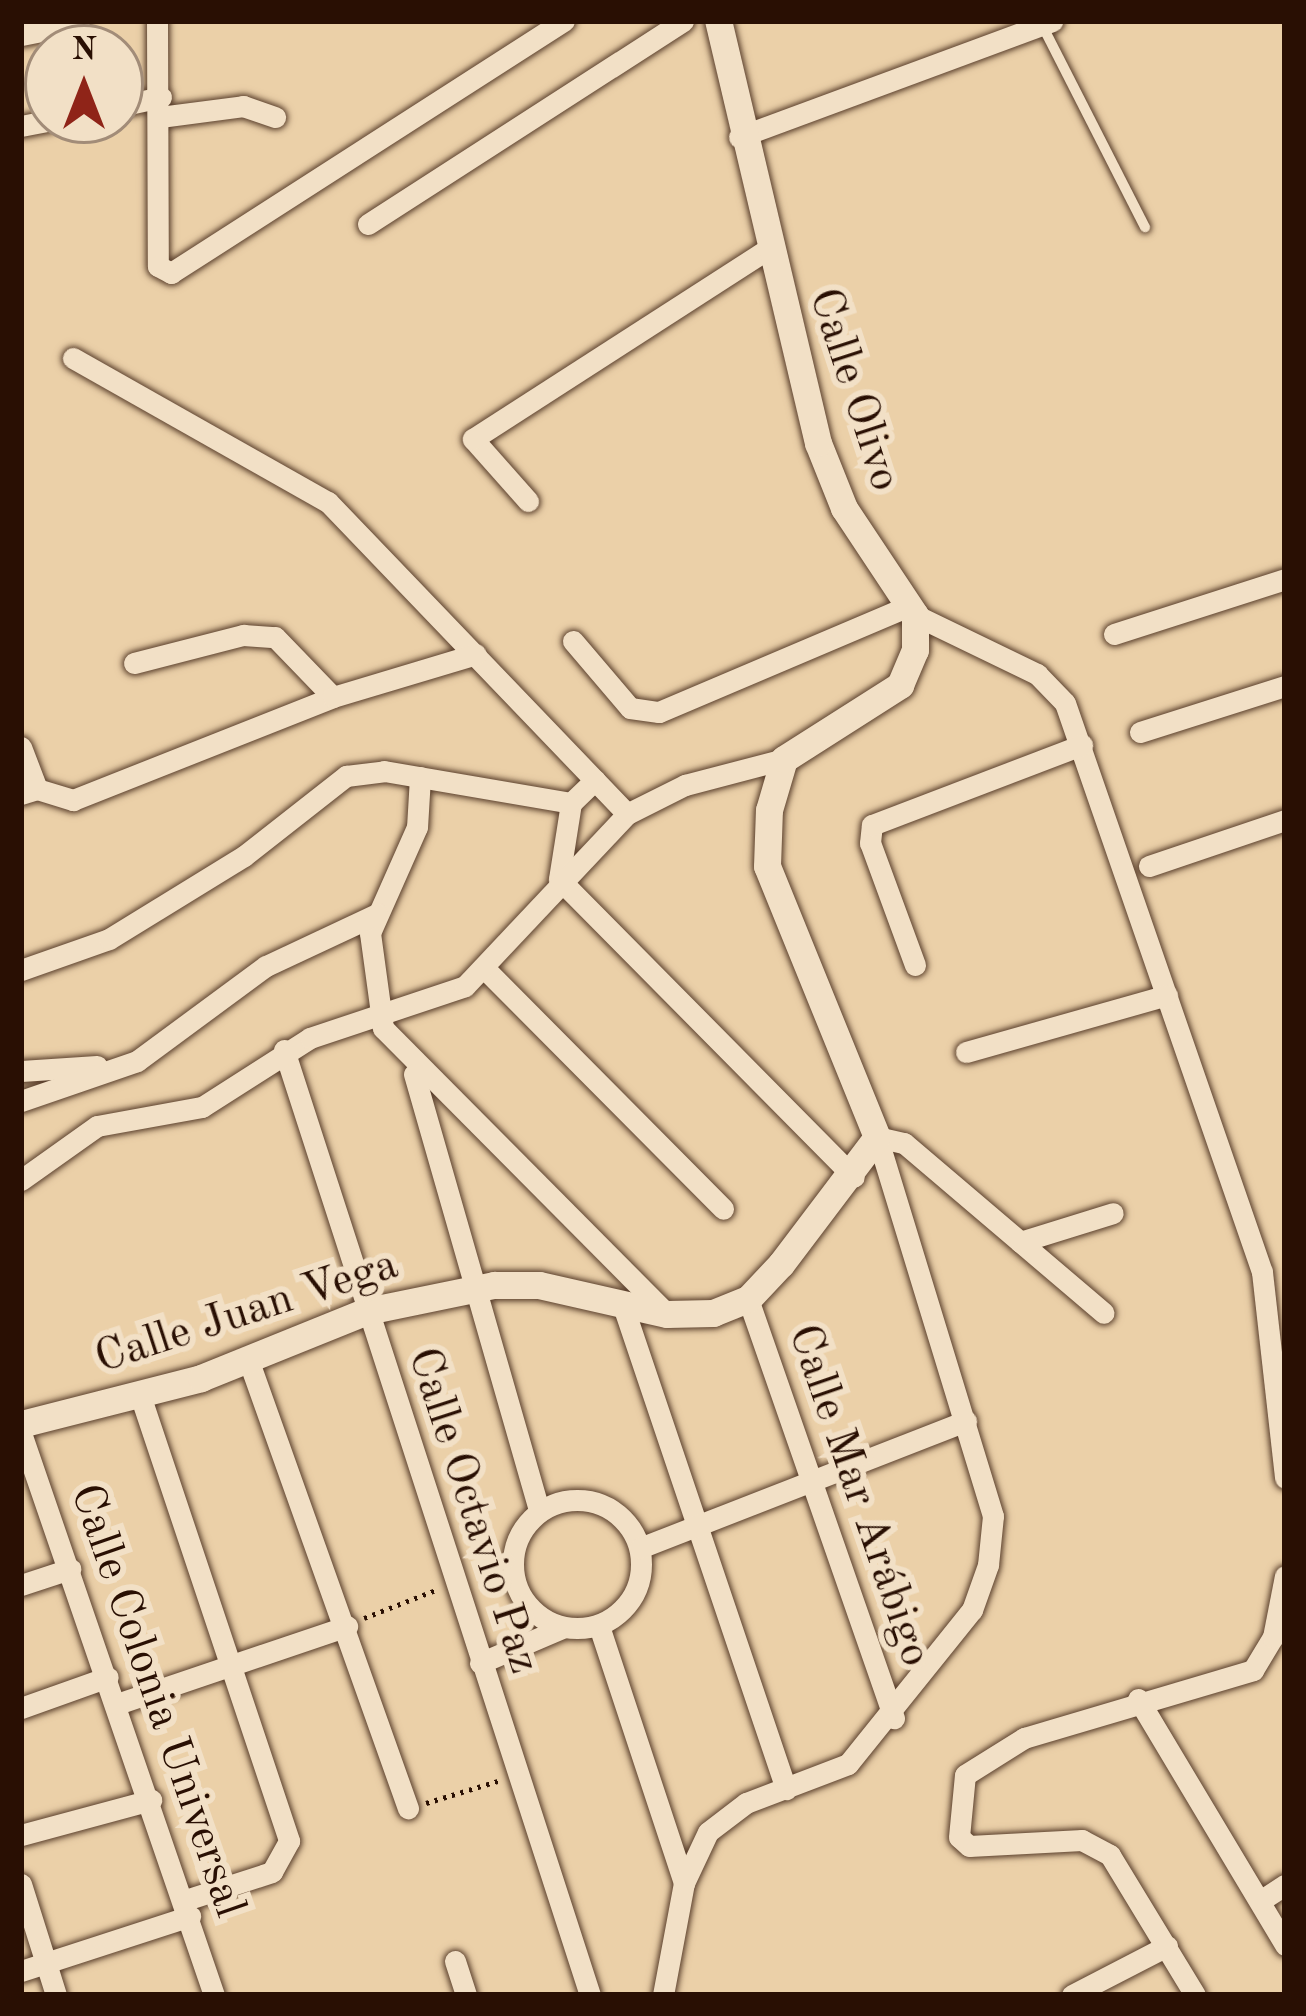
<!DOCTYPE html>
<meta charset="utf-8">
<style>
body{margin:0}
#map{position:relative;width:1306px;height:2016px;overflow:hidden;background:#ebd0a8;font-family:"Old Standard TT",serif}
div>[style]{position:absolute}
.path>*{height:4.5px;margin-top:-2.25px;transform-origin:0;background:repeating-linear-gradient(90deg,#290f03 0 3px,transparent 0 9px)}
.roads{filter:drop-shadow(0 0 3px #5a3f2c) drop-shadow(0 0 3px #5a3f2c)}
.service>*{height:10px;margin:-5px;padding:0 5px;transform-origin:5px;border-radius:5px;background:#f2e0c6}
.minor>*{height:21px;margin:-10.5px;padding:0 10.5px;transform-origin:10.5px;border-radius:10.5px;background:#f2e0c6}
.minor>.ring{margin:-10.5px;padding:0;box-sizing:content-box;background:none;border:21px solid #f2e0c6;border-radius:50%}
.tertiary>*{height:27px;margin:-13.5px;padding:0 13.5px;transform-origin:13.5px;border-radius:13.5px;background:#f2e0c6}
span{translate:-50% -50%;white-space:nowrap;text-align:center;line-height:1.15;-webkit-text-stroke:12px #f2e0c6;paint-order:stroke}
.street-label{font-size:45px;color:#290f03}
.frame{position:absolute;inset:0;border:24px solid #290f03;pointer-events:none}
.north{position:absolute;left:24px;top:24px;width:120px;height:120px;box-sizing:border-box;background:#f2e0c6;border:3px solid #a28c78;border-radius:50%;rotate:0deg;font-size:33px;font-weight:700;line-height:48px;text-align:center;color:#290f03}
.north::after{content:'';display:block;margin:auto;width:42px;height:54px;background:#8f2418;clip-path:polygon(50% 0,100% 100%,50% 72%,0 100%)}
</style>
<div id="map">
<div class="path">
<i style="left:364px;top:1618px;width:77px;rotate:-21.3deg"></i>
<i style="left:426px;top:1803px;width:78px;rotate:-17deg"></i>
</div>
<div class="roads">
<div class="service">
<i style="left:1042px;top:25px;width:227px;rotate:63deg"></i>
</div>
<div class="minor">
<i style="left:157px;top:21px;width:245px;rotate:89.8deg"></i>
<i style="left:158px;top:266px;width:15px;rotate:28deg"></i>
<i style="left:171px;top:273px;width:467px;rotate:-32.7deg"></i>
<i style="left:120px;top:106px;width:42px;rotate:-12.4deg"></i>
<i style="left:160px;top:117px;width:84px;rotate:-7.5deg"></i>
<i style="left:243px;top:106px;width:34px;rotate:19deg"></i>
<i style="left:21px;top:126px;width:32px;rotate:-11deg"></i>
<i style="left:739px;top:137px;width:334px;rotate:-20.3deg"></i>
<i style="left:368px;top:224px;width:375px;rotate:-32.8deg"></i>
<i style="left:73px;top:358px;width:293px;rotate:29.5deg"></i>
<i style="left:328px;top:502px;width:432px;rotate:46.2deg"></i>
<i style="left:528px;top:501px;width:83px;rotate:-131.6deg"></i>
<i style="left:473px;top:439px;width:349px;rotate:-32.8deg"></i>
<i style="left:915px;top:615px;width:136px;rotate:25.8deg"></i>
<i style="left:1037px;top:674px;width:40px;rotate:46deg"></i>
<i style="left:1065px;top:703px;width:602px;rotate:70.9deg"></i>
<i style="left:1262px;top:1272px;width:207px;rotate:83.6deg"></i>
<i style="left:1114px;top:634px;width:180px;rotate:-17.8deg"></i>
<i style="left:573px;top:641px;width:88px;rotate:49.6deg"></i>
<i style="left:630px;top:708px;width:29px;rotate:8deg"></i>
<i style="left:659px;top:712px;width:268px;rotate:-23deg"></i>
<i style="left:134px;top:663px;width:113px;rotate:-14.4deg"></i>
<i style="left:243px;top:635px;width:32px;rotate:4deg"></i>
<i style="left:275px;top:637px;width:83px;rotate:46deg"></i>
<i style="left:1140px;top:732px;width:152px;rotate:-17.6deg"></i>
<i style="left:21px;top:747px;width:45px;rotate:69.1deg"></i>
<i style="left:420px;top:777px;width:50px;rotate:93.4deg"></i>
<i style="left:417px;top:827px;width:116px;rotate:113.9deg"></i>
<i style="left:370px;top:933px;width:96px;rotate:82.2deg"></i>
<i style="left:383px;top:1028px;width:403px;rotate:45.2deg"></i>
<i style="left:595px;top:780px;width:33px;rotate:136deg"></i>
<i style="left:571px;top:803px;width:77px;rotate:99deg"></i>
<i style="left:559px;top:879px;width:419px;rotate:45.3deg"></i>
<i style="left:21px;top:794px;width:17px;rotate:-17deg"></i>
<i style="left:37px;top:789px;width:38px;rotate:17deg"></i>
<i style="left:73px;top:800px;width:280px;rotate:-21.6deg"></i>
<i style="left:333px;top:697px;width:149px;rotate:-16.7deg"></i>
<i style="left:1149px;top:866px;width:144px;rotate:-18.7deg"></i>
<i style="left:915px;top:965px;width:130px;rotate:-110.2deg"></i>
<i style="left:870px;top:843px;width:18px;rotate:-84deg"></i>
<i style="left:872px;top:825px;width:225px;rotate:-20.9deg"></i>
<i style="left:21px;top:970px;width:93px;rotate:-19.4deg"></i>
<i style="left:109px;top:939px;width:158px;rotate:-31.6deg"></i>
<i style="left:244px;top:856px;width:130px;rotate:-38.1deg"></i>
<i style="left:346px;top:776px;width:38px;rotate:-7deg"></i>
<i style="left:384px;top:771px;width:190px;rotate:9.7deg"></i>
<i style="left:487px;top:971px;width:335px;rotate:45.2deg"></i>
<i style="left:284px;top:1050px;width:993px;rotate:72.06deg"></i>
<i style="left:966px;top:1052px;width:209px;rotate:-15.8deg"></i>
<i style="left:21px;top:1071px;width:76px;rotate:-3.8deg"></i>
<i style="left:414px;top:1074px;width:455px;rotate:74deg"></i>
<i style="left:21px;top:1101px;width:123px;rotate:-19deg"></i>
<i style="left:137px;top:1061px;width:160px;rotate:-36.4deg"></i>
<i style="left:266px;top:966px;width:123px;rotate:-25.1deg"></i>
<i style="left:877px;top:1137px;width:28px;rotate:13deg"></i>
<i style="left:904px;top:1143px;width:262px;rotate:40.4deg"></i>
<i style="left:21px;top:1180px;width:93px;rotate:-35.4deg"></i>
<i style="left:97px;top:1126px;width:107px;rotate:-10.3deg"></i>
<i style="left:202px;top:1107px;width:128px;rotate:-32.6deg"></i>
<i style="left:310px;top:1038px;width:163px;rotate:-18.5deg"></i>
<i style="left:465px;top:986px;width:236px;rotate:-46.7deg"></i>
<i style="left:627px;top:814px;width:65px;rotate:-26.6deg"></i>
<i style="left:685px;top:785px;width:102px;rotate:-14.7deg"></i>
<i style="left:1020px;top:1242px;width:97px;rotate:-17.3deg"></i>
<i style="left:748px;top:1299px;width:444px;rotate:70.8deg"></i>
<i style="left:623px;top:1306px;width:510px;rotate:71.35deg"></i>
<i style="left:248px;top:1359px;width:477px;rotate:70.4deg"></i>
<i style="left:140px;top:1395px;width:470px;rotate:71.5deg"></i>
<i style="left:289px;top:1841px;width:35px;rotate:119deg"></i>
<i style="left:272px;top:1872px;width:90px;rotate:162deg"></i>
<i style="left:21px;top:1433px;width:594px;rotate:71.05deg"></i>
<i class="ring" style="left:513px;top:1500px;width:107px;height:107px"></i>
<i style="left:640px;top:1548px;width:350px;rotate:-21.3deg"></i>
<i style="left:21px;top:1585px;width:52px;rotate:-18.1deg"></i>
<i style="left:599px;top:1626px;width:271px;rotate:71.7deg"></i>
<i style="left:480px;top:1663px;width:89px;rotate:-23.1deg"></i>
<i style="left:1138px;top:1699px;width:287px;rotate:59.1deg"></i>
<i style="left:117px;top:1704px;width:243px;rotate:-18.7deg"></i>
<i style="left:21px;top:1708px;width:92px;rotate:-19.6deg"></i>
<i style="left:21px;top:1835px;width:135px;rotate:-15.1deg"></i>
<i style="left:21px;top:1884px;width:116px;rotate:72.5deg"></i>
<i style="left:1260px;top:1901px;width:30px;rotate:-33deg"></i>
<i style="left:455px;top:1961px;width:36px;rotate:72deg"></i>
<i style="left:21px;top:1971px;width:178px;rotate:-18deg"></i>
<i style="left:663px;top:1995px;width:114px;rotate:-79.4deg"></i>
<i style="left:684px;top:1883px;width:56px;rotate:-64.8deg"></i>
<i style="left:708px;top:1832px;width:48px;rotate:-37.3deg"></i>
<i style="left:746px;top:1803px;width:109px;rotate:-20.9deg"></i>
<i style="left:848px;top:1764px;width:198px;rotate:-51.2deg"></i>
<i style="left:972px;top:1610px;width:48px;rotate:-70.4deg"></i>
<i style="left:988px;top:1565px;width:49px;rotate:-84.2deg"></i>
<i style="left:993px;top:1516px;width:396px;rotate:-107deg"></i>
<i style="left:1072px;top:1995px;width:107px;rotate:-27.3deg"></i>
<i style="left:1195px;top:1995px;width:164px;rotate:-121.3deg"></i>
<i style="left:1110px;top:1855px;width:32px;rotate:-152deg"></i>
<i style="left:1082px;top:1840px;width:113px;rotate:177deg"></i>
<i style="left:969px;top:1846px;width:13px;rotate:-138deg"></i>
<i style="left:959px;top:1837px;width:62px;rotate:-84.5deg"></i>
<i style="left:965px;top:1775px;width:70px;rotate:-32.1deg"></i>
<i style="left:1024px;top:1738px;width:239px;rotate:-16.5deg"></i>
<i style="left:1253px;top:1670px;width:39px;rotate:-59deg"></i>
<i style="left:1273px;top:1637px;width:62px;rotate:-78.9deg"></i>
</div>
<div class="tertiary">
<i style="left:21px;top:32px;width:56px;rotate:-11.3deg"></i>
<i style="left:21px;top:1424px;width:186px;rotate:-14.3deg"></i>
<i style="left:201px;top:1378px;width:179px;rotate:-22deg"></i>
<i style="left:367px;top:1311px;width:130px;rotate:-11.6deg"></i>
<i style="left:494px;top:1285px;width:45px"></i>
<i style="left:539px;top:1285px;width:131px;rotate:12.8deg"></i>
<i style="left:667px;top:1314px;width:46px;rotate:-1.2deg"></i>
<i style="left:713px;top:1313px;width:38px;rotate:-22deg"></i>
<i style="left:748px;top:1299px;width:48px;rotate:-46.7deg"></i>
<i style="left:781px;top:1264px;width:159px;rotate:-52.9deg"></i>
<i style="left:877px;top:1137px;width:292px;rotate:-112.1deg"></i>
<i style="left:767px;top:866px;width:56px;rotate:-88deg"></i>
<i style="left:769px;top:810px;width:53px;rotate:-73.6deg"></i>
<i style="left:784px;top:759px;width:138px;rotate:-32.5deg"></i>
<i style="left:900px;top:685px;width:38px;rotate:-67deg"></i>
<i style="left:915px;top:650px;width:35px;rotate:-90deg"></i>
<i style="left:915px;top:615px;width:128px;rotate:-123.6deg"></i>
<i style="left:844px;top:508px;width:70px;rotate:-111.8deg"></i>
<i style="left:818px;top:443px;width:434px;rotate:-103.3deg"></i>
</div>
</div>
<div class="street-label">
<span style="left:853px;top:390px;rotate:72deg">Calle Olivo</span>
<span style="left:247px;top:1313px;rotate:-18deg">Calle Juan Vega</span>
<span style="left:858px;top:1496px;rotate:71deg">Calle Mar Arábigo</span>
<span style="left:472px;top:1511px;rotate:72deg">Calle Octavio Paz</span>
<span style="left:156px;top:1701px;rotate:71deg">Calle Colonia Universal</span>
</div>
<div class="frame"></div>
<div class="north">N</div>
</div>
